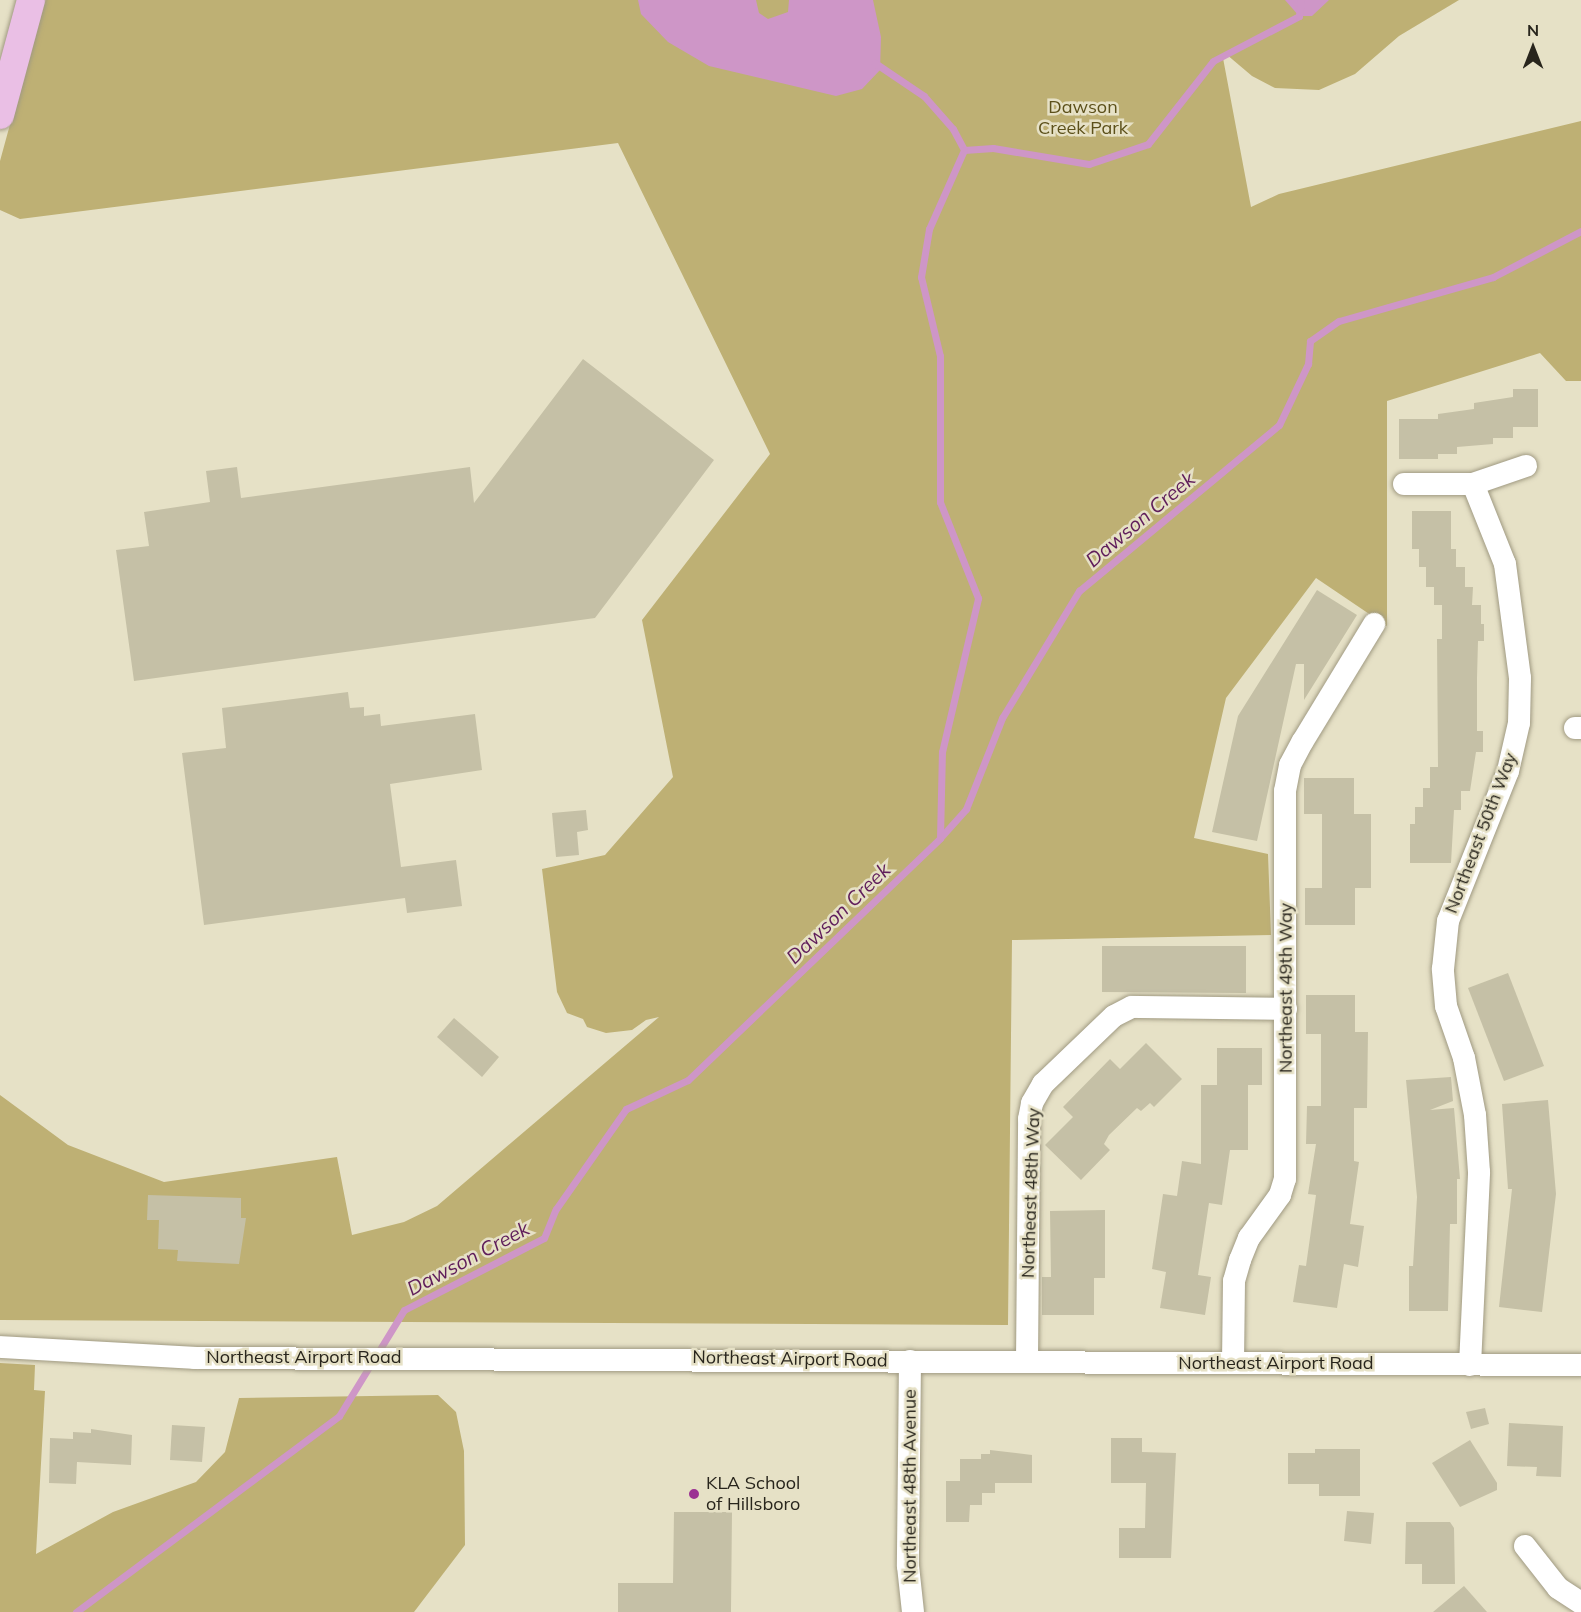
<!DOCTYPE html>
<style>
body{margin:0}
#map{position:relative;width:1581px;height:1612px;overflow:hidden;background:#e6e1c6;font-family:Mulish,sans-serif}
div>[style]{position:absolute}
.green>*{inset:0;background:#beb074}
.water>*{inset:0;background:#ce96c7}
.stream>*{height:7px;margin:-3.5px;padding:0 3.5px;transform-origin:3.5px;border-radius:3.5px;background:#ce96c7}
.building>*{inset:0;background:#c5c0a6}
.roads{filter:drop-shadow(0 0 2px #a09a82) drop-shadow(0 0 2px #a09a82)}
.minor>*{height:22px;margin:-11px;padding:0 11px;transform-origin:11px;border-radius:11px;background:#fff}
.major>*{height:28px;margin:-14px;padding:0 14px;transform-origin:14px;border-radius:14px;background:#eabfe5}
.dots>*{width:16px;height:16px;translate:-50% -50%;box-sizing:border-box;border:3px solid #e6e1c6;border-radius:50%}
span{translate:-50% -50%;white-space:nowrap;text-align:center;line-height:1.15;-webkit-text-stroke:5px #e6e1c6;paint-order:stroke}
.park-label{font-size:18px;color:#5c501a}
.street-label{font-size:18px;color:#28251c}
.poi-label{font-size:18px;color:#28251c}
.left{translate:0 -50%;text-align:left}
.water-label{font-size:20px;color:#5f1d5a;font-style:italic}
.north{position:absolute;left:1503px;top:18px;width:60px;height:60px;-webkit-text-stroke:4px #e6e1c6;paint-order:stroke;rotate:0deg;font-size:16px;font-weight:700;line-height:24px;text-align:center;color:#28251c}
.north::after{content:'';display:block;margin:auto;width:21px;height:27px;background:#28251c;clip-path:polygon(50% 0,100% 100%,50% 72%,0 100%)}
</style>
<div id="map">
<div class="green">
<i style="clip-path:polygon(44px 0,1459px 0,1399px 36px,1355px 74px,1319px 90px,1275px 88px,1252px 76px,1226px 54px,1223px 58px,1251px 207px,1279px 194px,1581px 121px,1581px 381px,1566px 381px,1540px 353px,1387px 401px,1387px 626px,1316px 578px,1226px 698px,1194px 838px,1268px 854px,1271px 935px,1012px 940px,1008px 1325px,0 1320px,0 1095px,68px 1145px,164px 1182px,337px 1157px,352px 1235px,404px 1222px,437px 1206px,659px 1017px,646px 1020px,632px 1030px,606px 1033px,587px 1027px,583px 1019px,567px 1013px,557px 992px,542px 869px,605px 855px,673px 777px,642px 620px,770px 454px,618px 143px,20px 219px,0 210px,0 161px)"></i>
<i style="clip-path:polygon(0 1363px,35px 1365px,34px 1390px,45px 1391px,36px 1554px,113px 1512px,196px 1482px,225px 1452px,239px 1398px,438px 1395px,456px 1412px,464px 1451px,465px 1545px,414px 1612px,0 1612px)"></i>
</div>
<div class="water">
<i style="clip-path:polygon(638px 0,756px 0,759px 13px,768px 19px,788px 12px,789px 0,873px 0,881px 37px,880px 70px,862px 89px,836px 96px,709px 66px,668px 42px,641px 14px)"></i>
<i style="clip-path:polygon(1285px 0,1329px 0,1312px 16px,1299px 16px)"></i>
</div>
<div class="stream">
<i style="left:875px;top:63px;width:59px;rotate:34deg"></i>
<i style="left:924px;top:96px;width:44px;rotate:48.7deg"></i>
<i style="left:953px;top:129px;width:24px;rotate:62deg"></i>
<i style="left:964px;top:150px;width:29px;rotate:-4deg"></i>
<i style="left:993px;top:148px;width:97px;rotate:9.5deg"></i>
<i style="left:1089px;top:164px;width:62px;rotate:-18.7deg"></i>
<i style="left:1148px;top:144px;width:105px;rotate:-51.9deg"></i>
<i style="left:1213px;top:61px;width:97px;rotate:-27.6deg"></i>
<i style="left:1299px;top:16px;width:16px;rotate:-83deg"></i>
<i style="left:940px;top:838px;width:86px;rotate:-88.7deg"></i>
<i style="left:942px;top:752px;width:158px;rotate:-76.8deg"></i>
<i style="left:978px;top:598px;width:103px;rotate:-111.6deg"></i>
<i style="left:940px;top:502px;width:146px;rotate:-90deg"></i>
<i style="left:940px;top:356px;width:81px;rotate:-103.5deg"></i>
<i style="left:921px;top:277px;width:49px;rotate:-80.5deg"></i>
<i style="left:929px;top:229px;width:86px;rotate:-66.1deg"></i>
<i style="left:76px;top:1612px;width:328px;rotate:-36.7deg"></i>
<i style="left:339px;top:1416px;width:124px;rotate:-58.5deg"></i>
<i style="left:404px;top:1310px;width:157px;rotate:-27.2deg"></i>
<i style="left:544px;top:1238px;width:31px;rotate:-68deg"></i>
<i style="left:556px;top:1209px;width:122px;rotate:-55deg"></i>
<i style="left:626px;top:1109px;width:68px;rotate:-25.1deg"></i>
<i style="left:688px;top:1080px;width:349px;rotate:-43.8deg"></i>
<i style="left:940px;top:838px;width:39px;rotate:-48deg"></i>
<i style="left:966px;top:809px;width:98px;rotate:-68.4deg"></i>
<i style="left:1002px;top:718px;width:149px;rotate:-58.8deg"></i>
<i style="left:1079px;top:591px;width:260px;rotate:-39.7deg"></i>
<i style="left:1279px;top:425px;width:68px;rotate:-64.6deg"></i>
<i style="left:1308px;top:364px;width:23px;rotate:-85deg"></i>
<i style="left:1310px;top:341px;width:35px;rotate:-35deg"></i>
<i style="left:1339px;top:321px;width:160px;rotate:-15.9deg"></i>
<i style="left:1493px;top:277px;width:99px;rotate:-27.6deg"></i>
</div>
<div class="building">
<i style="clip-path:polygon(583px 359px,714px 460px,595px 618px,134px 681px,116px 550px,149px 546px,144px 512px,210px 502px,206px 471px,237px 467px,241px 498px,470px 467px,474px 503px)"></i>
<i style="clip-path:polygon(1513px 389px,1538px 389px,1538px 427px,1513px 427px,1513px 438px,1493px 438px,1493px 444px,1457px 447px,1457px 454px,1438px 454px,1438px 459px,1399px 459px,1399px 419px,1438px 419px,1438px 414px,1474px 409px,1474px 403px,1513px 397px)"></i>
<i style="clip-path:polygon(1412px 511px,1451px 511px,1451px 549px,1456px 549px,1456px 567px,1465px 567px,1465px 587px,1473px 587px,1472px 605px,1481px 605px,1481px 624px,1484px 624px,1484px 641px,1478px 641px,1477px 678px,1477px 731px,1483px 731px,1483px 752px,1476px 752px,1470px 791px,1461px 791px,1461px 810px,1454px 810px,1451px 863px,1410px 863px,1410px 824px,1415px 824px,1415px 807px,1423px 807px,1423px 788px,1430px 788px,1430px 767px,1438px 767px,1437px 639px,1442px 639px,1442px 605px,1434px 605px,1434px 587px,1426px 587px,1426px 567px,1419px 567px,1419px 549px,1412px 549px)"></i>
<i style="clip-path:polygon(1317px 590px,1357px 615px,1304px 700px,1304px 664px,1296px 664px,1257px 841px,1212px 832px,1238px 716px)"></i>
<i style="clip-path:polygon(348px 692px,350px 708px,364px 707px,364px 716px,380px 714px,381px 726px,475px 714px,482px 770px,390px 784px,401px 867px,456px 860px,462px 906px,407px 913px,405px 898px,204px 925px,182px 753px,226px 748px,222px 708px)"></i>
<i style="clip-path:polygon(1304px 778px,1354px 778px,1354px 814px,1371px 814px,1371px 888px,1355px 888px,1355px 925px,1305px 925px,1305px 888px,1322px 888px,1322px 814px,1304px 814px)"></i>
<i style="clip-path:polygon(586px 810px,588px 830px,577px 832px,579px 855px,556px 857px,552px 813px)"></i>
<i style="clip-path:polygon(1102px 946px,1246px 946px,1246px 993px,1102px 992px)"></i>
<i style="clip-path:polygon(1508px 973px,1544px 1066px,1504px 1081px,1468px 988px)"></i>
<i style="clip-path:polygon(1306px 995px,1355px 995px,1355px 1032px,1368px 1032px,1367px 1108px,1354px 1108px,1354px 1161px,1359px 1162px,1350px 1224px,1364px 1226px,1358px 1267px,1344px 1264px,1337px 1308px,1293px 1302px,1299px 1265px,1306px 1266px,1316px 1195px,1308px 1194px,1316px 1144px,1306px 1144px,1307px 1106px,1321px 1106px,1321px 1034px,1306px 1034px)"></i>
<i style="clip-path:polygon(454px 1018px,499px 1057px,482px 1077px,437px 1037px)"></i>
<i style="clip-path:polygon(1146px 1043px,1182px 1079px,1154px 1107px,1150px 1103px,1141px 1111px,1137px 1108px,1109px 1135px,1104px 1144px,1110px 1150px,1081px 1180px,1045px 1145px,1073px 1117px,1063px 1107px,1110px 1059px,1120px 1069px)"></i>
<i style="clip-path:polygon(1217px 1048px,1262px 1048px,1262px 1085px,1248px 1085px,1248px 1150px,1230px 1150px,1222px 1205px,1209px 1203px,1198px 1275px,1211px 1277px,1205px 1315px,1160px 1308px,1166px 1272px,1152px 1269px,1163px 1194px,1177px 1196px,1182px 1161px,1201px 1164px,1201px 1085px,1217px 1085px)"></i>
<i style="clip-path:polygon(1451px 1077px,1453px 1101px,1430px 1110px,1454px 1108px,1460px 1179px,1457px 1179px,1457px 1224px,1450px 1224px,1448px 1311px,1409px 1311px,1409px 1266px,1413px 1266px,1417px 1197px,1406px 1080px)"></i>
<i style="clip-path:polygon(1548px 1100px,1556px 1194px,1542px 1312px,1499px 1307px,1512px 1189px,1508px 1189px,1502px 1104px)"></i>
<i style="clip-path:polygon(148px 1195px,241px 1198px,241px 1218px,246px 1218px,239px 1264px,177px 1261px,178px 1250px,158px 1249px,159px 1220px,147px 1220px)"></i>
<i style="clip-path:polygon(1105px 1210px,1105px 1278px,1094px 1278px,1094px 1315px,1042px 1315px,1042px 1277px,1051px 1277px,1050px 1211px)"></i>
<i style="clip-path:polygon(1485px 1408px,1489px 1424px,1471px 1429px,1466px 1412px)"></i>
<i style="clip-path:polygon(1509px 1423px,1563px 1426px,1561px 1477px,1536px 1476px,1537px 1467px,1507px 1466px)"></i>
<i style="clip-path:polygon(172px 1425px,205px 1427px,202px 1462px,170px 1460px)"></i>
<i style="clip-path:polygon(91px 1429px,132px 1435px,131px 1465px,77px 1462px,76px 1484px,49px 1483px,50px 1438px,73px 1439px,73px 1432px,91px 1433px)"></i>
<i style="clip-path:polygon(1111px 1438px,1142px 1438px,1142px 1452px,1176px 1453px,1171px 1558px,1119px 1558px,1119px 1528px,1145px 1528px,1146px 1483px,1111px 1483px)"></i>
<i style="clip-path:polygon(1470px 1440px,1497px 1483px,1497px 1490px,1460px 1507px,1432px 1463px)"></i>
<i style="clip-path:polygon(1315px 1449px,1360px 1449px,1360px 1496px,1319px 1496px,1319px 1484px,1288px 1484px,1288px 1453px,1315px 1453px)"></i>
<i style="clip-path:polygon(990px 1450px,1032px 1455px,1032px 1483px,995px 1483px,995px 1493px,982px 1493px,982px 1505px,970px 1505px,969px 1522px,946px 1522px,946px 1481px,960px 1481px,960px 1459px,981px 1459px,981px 1454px,990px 1454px)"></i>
<i style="clip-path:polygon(1347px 1511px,1374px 1513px,1371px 1544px,1344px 1541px)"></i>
<i style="clip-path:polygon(674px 1512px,732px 1512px,731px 1612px,618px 1612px,618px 1583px,673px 1583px)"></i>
<i style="clip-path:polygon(1406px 1522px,1450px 1522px,1454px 1528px,1455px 1584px,1422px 1584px,1422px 1564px,1405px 1564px)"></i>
<i style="clip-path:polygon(1464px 1586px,1487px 1612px,1433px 1612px)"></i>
</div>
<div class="roads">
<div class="minor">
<i style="left:1404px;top:484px;width:69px"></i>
<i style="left:1575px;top:728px;width:6px"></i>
<i style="left:0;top:1347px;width:195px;rotate:3.2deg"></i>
<i style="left:195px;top:1358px;width:1386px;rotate:0.29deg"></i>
<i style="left:910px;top:1361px;width:205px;rotate:90.6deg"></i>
<i style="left:908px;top:1566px;width:46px;rotate:83.8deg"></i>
<i style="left:1027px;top:1361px;width:242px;rotate:-89.5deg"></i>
<i style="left:1029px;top:1119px;width:16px;rotate:-79deg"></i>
<i style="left:1032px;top:1103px;width:22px;rotate:-60deg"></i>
<i style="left:1043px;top:1084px;width:98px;rotate:-43.8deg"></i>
<i style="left:1114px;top:1016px;width:20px;rotate:-27deg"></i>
<i style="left:1132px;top:1007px;width:154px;rotate:0.7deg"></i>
<i style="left:1233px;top:1363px;width:82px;rotate:-89.3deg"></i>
<i style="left:1234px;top:1281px;width:22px;rotate:-74deg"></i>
<i style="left:1240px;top:1260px;width:24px;rotate:-68deg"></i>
<i style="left:1249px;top:1238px;width:53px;rotate:-54.2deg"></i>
<i style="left:1280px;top:1195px;width:17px;rotate:-73deg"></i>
<i style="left:1285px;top:1179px;width:388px;rotate:-90deg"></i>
<i style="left:1285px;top:791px;width:26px;rotate:-79deg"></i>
<i style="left:1290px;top:765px;width:27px;rotate:-62deg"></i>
<i style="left:1303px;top:741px;width:137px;rotate:-58.7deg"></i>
<i style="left:1470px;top:1365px;width:193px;rotate:-87.3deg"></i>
<i style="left:1479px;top:1172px;width:57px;rotate:-94deg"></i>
<i style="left:1475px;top:1115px;width:58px;rotate:-100.9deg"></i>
<i style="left:1464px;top:1058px;width:55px;rotate:-109.1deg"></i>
<i style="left:1446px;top:1006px;width:37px;rotate:-95deg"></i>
<i style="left:1443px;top:969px;width:48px;rotate:-84.1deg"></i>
<i style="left:1448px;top:921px;width:162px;rotate:-68.2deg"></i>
<i style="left:1508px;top:771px;width:49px;rotate:-77.1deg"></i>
<i style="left:1519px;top:723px;width:45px;rotate:-88.7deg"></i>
<i style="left:1520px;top:678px;width:115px;rotate:-97.5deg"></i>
<i style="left:1505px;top:564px;width:86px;rotate:-111.8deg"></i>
<i style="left:1473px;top:484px;width:56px;rotate:-18.8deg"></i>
<i style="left:1525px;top:1546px;width:53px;rotate:51.8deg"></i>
<i style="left:1558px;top:1588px;width:27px;rotate:33deg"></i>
</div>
<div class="major">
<i style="left:0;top:115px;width:119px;rotate:-74.9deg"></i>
</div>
</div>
<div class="dots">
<i style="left:694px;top:1494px;background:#9b3193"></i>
</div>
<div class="park-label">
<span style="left:1083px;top:118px">Dawson<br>Creek Park</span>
</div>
<div class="street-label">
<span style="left:1481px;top:833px;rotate:-69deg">Northeast 50th Way</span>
<span style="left:1286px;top:988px;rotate:-90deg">Northeast 49th Way</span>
<span style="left:1031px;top:1193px;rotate:-88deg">Northeast 48th Way</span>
<span style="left:304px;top:1357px">Northeast Airport Road</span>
<span style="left:790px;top:1359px;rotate:1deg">Northeast Airport Road</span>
<span style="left:1276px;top:1363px">Northeast Airport Road</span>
<span style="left:910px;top:1486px;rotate:-90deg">Northeast 48th Avenue</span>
</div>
<div class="poi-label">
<span class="left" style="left:706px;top:1494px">KLA School<br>of Hillsboro</span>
</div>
<div class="water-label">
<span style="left:1140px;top:519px;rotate:-40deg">Dawson Creek</span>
<span style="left:838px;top:913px;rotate:-44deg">Dawson Creek</span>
<span style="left:468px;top:1258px;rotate:-28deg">Dawson Creek</span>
</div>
<div class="north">N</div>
</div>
